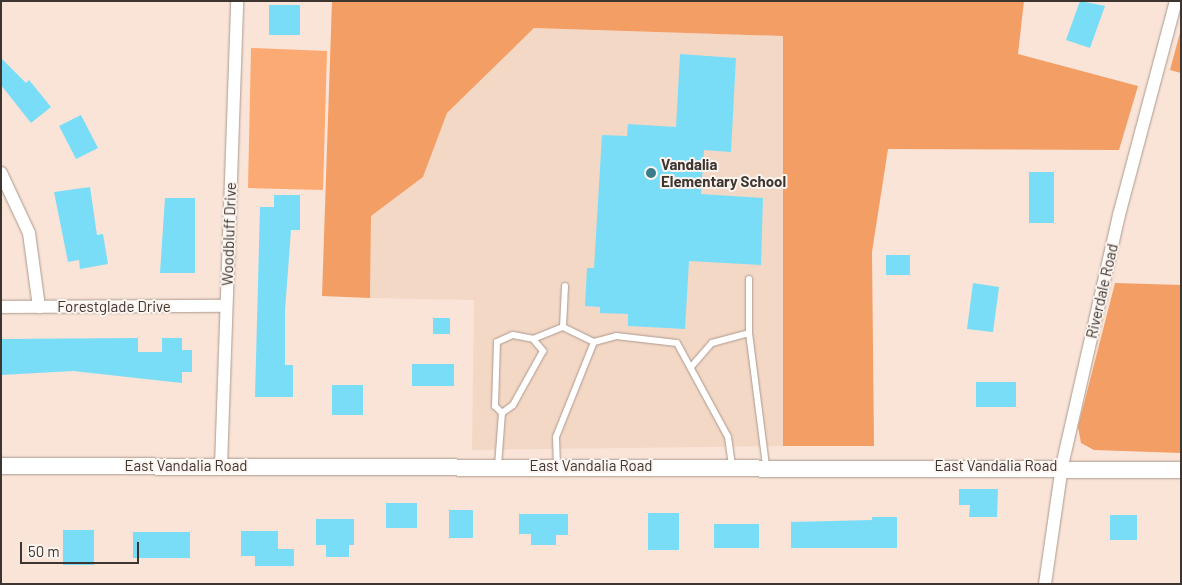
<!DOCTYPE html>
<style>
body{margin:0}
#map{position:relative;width:1182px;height:585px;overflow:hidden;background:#f9e4d7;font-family:Barlow,sans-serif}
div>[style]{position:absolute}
.built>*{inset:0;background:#f4d8c6}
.green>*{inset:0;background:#fcaa73}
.forest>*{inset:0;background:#f39e64}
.building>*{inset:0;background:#79ddf7}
.roads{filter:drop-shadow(0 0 1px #ac998d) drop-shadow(0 0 1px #ac998d)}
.service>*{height:6px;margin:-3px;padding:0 3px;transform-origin:3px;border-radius:3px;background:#fff}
.minor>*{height:12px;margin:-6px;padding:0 6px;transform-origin:6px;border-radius:6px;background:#fff}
.tertiary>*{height:16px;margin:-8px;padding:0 8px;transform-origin:8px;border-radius:8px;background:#fff}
.dots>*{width:14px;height:14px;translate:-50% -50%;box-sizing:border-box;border:2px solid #fcf4ef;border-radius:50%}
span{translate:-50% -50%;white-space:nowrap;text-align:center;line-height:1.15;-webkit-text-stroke:4px #fcf4ef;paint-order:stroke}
.poi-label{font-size:15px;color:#3d3530;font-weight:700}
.left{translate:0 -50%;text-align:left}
.street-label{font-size:15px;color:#3d3530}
.frame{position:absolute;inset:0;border:2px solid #3d3530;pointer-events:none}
.scale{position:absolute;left:20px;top:542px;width:119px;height:22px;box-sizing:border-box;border:2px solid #3d3530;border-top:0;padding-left:6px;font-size:15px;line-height:18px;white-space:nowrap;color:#3d3530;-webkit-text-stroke:4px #fcf4ef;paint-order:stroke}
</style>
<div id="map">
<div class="built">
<i style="clip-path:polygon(534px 28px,783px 36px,783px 446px,472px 450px,474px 300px,370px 298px,371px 216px,423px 177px,447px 113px)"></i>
</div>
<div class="green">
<i style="clip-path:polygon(251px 48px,327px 51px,323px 190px,248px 188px)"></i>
</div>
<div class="forest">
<i style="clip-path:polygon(332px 1px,1024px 1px,1018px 54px,1138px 86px,1119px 150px,888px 149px,872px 252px,874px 446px,783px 446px,783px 36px,534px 28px,447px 113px,423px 177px,371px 216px,370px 298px,322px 296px)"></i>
<i style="clip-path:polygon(1181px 29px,1181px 73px,1170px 70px)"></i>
<i style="clip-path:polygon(1115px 283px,1181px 285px,1181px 453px,1094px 450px,1081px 443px,1078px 427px)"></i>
</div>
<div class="building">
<i style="clip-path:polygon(1080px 1px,1105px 6px,1090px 48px,1066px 40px)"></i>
<i style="clip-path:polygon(269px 5px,300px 5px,300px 35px,269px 35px)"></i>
<i style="clip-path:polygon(680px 54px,736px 58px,731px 152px,704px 150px,701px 194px,763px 198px,761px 265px,689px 261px,685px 329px,628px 326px,628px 314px,600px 313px,600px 307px,585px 306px,587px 268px,594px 268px,602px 135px,627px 136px,628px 124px,676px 127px)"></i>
<i style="clip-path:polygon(1px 58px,26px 83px,29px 80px,51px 107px,31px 123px,1px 85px)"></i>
<i style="clip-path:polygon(81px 115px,98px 148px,76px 159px,59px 126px)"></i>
<i style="clip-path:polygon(1029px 172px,1054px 172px,1054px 223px,1029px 223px)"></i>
<i style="clip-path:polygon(90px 187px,97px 235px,103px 234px,108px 264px,80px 269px,79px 260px,68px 262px,54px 192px)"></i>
<i style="clip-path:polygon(274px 195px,300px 195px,300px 230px,291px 230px,285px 311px,285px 365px,293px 365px,293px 397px,255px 397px,260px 207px,274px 207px)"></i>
<i style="clip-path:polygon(165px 198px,195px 198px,195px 273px,160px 273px)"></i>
<i style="clip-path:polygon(886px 255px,910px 255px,910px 275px,886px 275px)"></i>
<i style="clip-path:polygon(973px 283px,999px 287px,993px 332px,967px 329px)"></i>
<i style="clip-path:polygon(433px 318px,450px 318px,450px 334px,433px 334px)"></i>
<i style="clip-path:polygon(138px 338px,138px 352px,162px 352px,162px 338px,182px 338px,182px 350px,192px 350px,192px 372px,182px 372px,182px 383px,73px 371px,1px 375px,1px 339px)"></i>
<i style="clip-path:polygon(412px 364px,454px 364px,454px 386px,412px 386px)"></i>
<i style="clip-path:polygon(976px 382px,1016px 382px,1016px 407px,976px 407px)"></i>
<i style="clip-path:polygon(332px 385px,363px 385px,363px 415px,332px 415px)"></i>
<i style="clip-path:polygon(959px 489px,998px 489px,997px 517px,969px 517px,970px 505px,959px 505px)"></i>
<i style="clip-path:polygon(386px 503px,417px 503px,417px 528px,386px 528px)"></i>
<i style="clip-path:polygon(449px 510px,473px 510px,473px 538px,449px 538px)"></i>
<i style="clip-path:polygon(648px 513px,679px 513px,679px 550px,648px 550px)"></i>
<i style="clip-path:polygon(519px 514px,568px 514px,568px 535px,556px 535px,556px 545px,531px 545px,531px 534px,519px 534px)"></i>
<i style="clip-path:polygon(1110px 515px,1137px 515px,1137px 540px,1110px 540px)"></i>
<i style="clip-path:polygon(872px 517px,897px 517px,897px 548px,791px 548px,791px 522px,872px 520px)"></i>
<i style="clip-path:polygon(316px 519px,354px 519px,354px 545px,349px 545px,349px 557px,326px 557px,326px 545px,316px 545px)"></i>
<i style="clip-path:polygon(714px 524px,759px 524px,759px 548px,714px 548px)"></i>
<i style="clip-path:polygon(63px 530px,94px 530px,94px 565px,63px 565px)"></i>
<i style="clip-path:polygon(241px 531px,278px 531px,278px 549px,294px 549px,294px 566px,255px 566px,255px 556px,241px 556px)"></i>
<i style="clip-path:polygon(133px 532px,190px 532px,190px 558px,133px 558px)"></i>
</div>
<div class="roads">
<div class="service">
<i style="left:563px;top:327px;width:41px;rotate:-87.2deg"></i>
<i style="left:749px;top:333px;width:54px;rotate:-90deg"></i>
<i style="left:513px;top:335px;width:20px;rotate:11deg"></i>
<i style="left:533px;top:339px;width:16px;rotate:50deg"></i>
<i style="left:543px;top:351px;width:62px;rotate:119.1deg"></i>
<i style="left:513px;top:405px;width:14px;rotate:144deg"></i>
<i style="left:502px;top:413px;width:10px;rotate:-135deg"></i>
<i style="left:495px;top:406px;width:64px;rotate:-88.2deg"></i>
<i style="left:497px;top:342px;width:17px;rotate:-24deg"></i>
<i style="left:533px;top:339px;width:32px;rotate:-22deg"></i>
<i style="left:563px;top:327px;width:34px;rotate:26deg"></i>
<i style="left:594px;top:342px;width:102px;rotate:111.8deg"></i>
<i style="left:556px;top:437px;width:29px;rotate:88deg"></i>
<i style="left:594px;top:342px;width:23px;rotate:-15deg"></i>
<i style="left:616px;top:336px;width:61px;rotate:6.5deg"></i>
<i style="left:677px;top:343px;width:107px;rotate:61.5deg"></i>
<i style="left:728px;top:437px;width:29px;rotate:82deg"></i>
<i style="left:691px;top:367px;width:32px;rotate:-49deg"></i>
<i style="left:712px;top:343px;width:38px;rotate:-15deg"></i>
<i style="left:749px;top:333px;width:134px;rotate:82.7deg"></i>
<i style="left:498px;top:466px;width:53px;rotate:-85.7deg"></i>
</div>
<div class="minor">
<i style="left:1px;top:173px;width:66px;rotate:65deg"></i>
<i style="left:29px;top:233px;width:75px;rotate:82.3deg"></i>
<i style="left:1px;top:307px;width:225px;rotate:-0.3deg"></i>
<i style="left:221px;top:466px;width:465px;rotate:-88deg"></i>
<i style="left:1045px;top:584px;width:119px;rotate:-81.8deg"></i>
<i style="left:1062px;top:466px;width:257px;rotate:-77.2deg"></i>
<i style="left:1119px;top:215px;width:221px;rotate:-75.1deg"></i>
</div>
<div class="tertiary">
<i style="left:1px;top:466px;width:1180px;rotate:0.19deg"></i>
</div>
</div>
<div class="dots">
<i style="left:651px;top:173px;background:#397c8c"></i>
</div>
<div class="poi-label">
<span class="left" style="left:661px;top:173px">Vandalia<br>Elementary School</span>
</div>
<div class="street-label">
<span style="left:229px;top:234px;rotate:-88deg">Woodbluff Drive</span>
<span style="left:1102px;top:291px;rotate:-77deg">Riverdale Road</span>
<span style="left:114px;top:307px">Forestglade Drive</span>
<span style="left:186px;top:466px">East Vandalia Road</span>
<span style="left:591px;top:466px">East Vandalia Road</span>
<span style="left:996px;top:466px">East Vandalia Road</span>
</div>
<div class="frame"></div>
<div class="scale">50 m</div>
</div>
